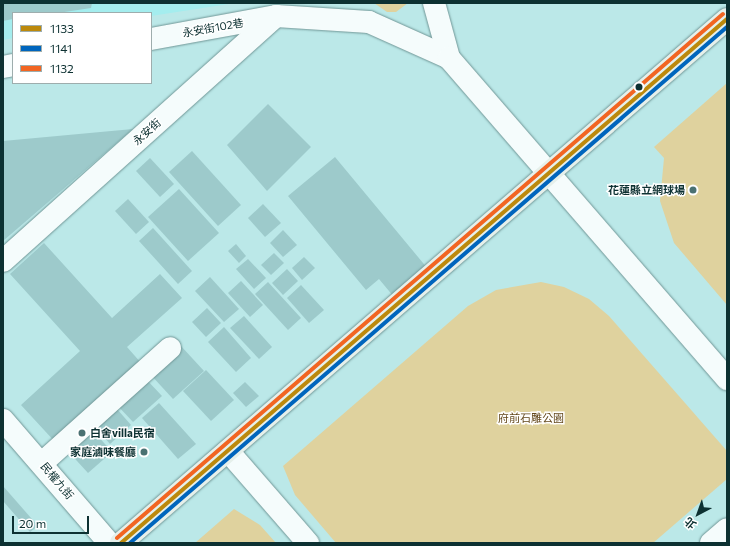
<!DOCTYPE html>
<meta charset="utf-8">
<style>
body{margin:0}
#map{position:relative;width:730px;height:546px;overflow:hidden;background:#bbe8e8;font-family:Commissioner,"Noto Sans TC",sans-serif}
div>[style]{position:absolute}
.built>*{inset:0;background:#a4edee}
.green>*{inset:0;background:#dfd29e}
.building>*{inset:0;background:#9dcacb}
.roads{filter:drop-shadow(0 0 1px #709696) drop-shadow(0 0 1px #709696)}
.minor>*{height:22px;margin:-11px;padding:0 11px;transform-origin:11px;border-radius:11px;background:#f5fcfc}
.major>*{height:22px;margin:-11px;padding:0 11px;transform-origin:11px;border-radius:11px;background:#e6f0eb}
.bus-1>*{height:4px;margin:-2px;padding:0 2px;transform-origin:2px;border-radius:2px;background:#bc890c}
.bus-2>*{height:4px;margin:-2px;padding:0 2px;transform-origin:2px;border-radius:2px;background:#0065bd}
.bus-3>*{height:4px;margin:-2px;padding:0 2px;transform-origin:2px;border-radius:2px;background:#f26522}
.dots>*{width:11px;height:11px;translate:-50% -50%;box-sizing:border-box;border:2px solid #fff;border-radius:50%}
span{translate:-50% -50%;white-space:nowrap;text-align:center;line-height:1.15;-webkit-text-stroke:3px #fff;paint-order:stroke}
.street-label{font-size:11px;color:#0d3132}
.poi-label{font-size:11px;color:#0d3132;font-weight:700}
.right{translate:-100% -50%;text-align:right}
.left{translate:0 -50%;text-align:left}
.park-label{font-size:11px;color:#63481c}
.frame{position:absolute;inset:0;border:4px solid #0d3132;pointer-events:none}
.legend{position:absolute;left:12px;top:12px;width:140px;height:72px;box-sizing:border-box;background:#fff;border:1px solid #9eadad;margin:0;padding:5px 7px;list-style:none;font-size:12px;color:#0d3132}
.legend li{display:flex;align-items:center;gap:8px;height:20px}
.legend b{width:20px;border:1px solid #9eadad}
.north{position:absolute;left:678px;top:494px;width:40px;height:40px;-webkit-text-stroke:3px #fff;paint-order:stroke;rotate:221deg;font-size:11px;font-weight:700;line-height:16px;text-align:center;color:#0d3132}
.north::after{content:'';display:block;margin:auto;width:14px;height:18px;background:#0d3132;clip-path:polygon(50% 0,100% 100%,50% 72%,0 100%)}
.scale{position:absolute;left:12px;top:516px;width:77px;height:18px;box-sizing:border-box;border:2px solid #0d3132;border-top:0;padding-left:5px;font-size:12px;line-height:14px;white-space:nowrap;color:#0d3132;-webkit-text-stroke:3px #fff;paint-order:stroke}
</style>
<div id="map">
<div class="built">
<i style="clip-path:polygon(3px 3px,235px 3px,151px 16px,151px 13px,13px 13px,13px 38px,3px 40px)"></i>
</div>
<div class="green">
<i style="clip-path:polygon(374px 3px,408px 3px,396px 12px,387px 12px)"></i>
<i style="clip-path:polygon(727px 83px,727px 305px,674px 243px,660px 201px,664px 158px,654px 147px)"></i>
<i style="clip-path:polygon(541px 282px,564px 287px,589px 299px,609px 316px,727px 451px,727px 479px,653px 543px,336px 543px,295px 495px,283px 466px,468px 306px,496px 290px)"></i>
<i style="clip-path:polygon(234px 509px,260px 525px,276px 543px,195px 543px)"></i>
</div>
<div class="building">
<i style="clip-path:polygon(3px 3px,92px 3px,91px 8px,58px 13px,13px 13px,13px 19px,3px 21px)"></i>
<i style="clip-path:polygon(268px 104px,311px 147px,267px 191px,227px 145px)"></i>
<i style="clip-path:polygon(133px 129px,3px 241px,3px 141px)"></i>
<i style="clip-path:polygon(192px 151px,241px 205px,218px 226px,169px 172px)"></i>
<i style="clip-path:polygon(335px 157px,428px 269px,394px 297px,379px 279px,366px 290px,288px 196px)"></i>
<i style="clip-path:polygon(150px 158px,174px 184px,160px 197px,136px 171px)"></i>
<i style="clip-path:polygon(179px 189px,219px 233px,188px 261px,148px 217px)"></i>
<i style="clip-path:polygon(128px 199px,149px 222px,136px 234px,115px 211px)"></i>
<i style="clip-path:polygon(263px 204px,281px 223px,265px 237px,248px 218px)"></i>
<i style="clip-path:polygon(153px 228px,192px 271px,178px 284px,139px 241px)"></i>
<i style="clip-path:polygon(283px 230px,297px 245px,283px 257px,270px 243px)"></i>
<i style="clip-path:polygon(44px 243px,112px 318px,160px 274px,182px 298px,127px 347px,142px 364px,56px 443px,21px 405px,80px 351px,10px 274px)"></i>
<i style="clip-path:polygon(236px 244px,246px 256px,239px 263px,228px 251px)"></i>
<i style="clip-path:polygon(274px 253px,284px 263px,271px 275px,261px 265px)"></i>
<i style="clip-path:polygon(304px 257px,315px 268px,302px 280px,292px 268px)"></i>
<i style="clip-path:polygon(248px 259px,266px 278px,254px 289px,236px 269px)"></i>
<i style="clip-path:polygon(287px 269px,298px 281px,283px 295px,272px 283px)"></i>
<i style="clip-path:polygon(210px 277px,239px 309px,224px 322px,195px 291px)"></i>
<i style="clip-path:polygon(241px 281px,263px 305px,250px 317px,228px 293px)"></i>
<i style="clip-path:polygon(268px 282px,301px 318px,288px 330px,255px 294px)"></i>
<i style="clip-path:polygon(301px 285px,324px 310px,309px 323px,287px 298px)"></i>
<i style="clip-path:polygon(207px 308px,221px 323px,206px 337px,192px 322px)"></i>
<i style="clip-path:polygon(244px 316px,272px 347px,259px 359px,230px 328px)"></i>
<i style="clip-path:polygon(224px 327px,251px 358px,236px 372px,208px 342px)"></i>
<i style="clip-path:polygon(181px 346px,204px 371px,173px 399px,150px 374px)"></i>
<i style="clip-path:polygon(206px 370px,234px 400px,211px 421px,183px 391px)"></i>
<i style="clip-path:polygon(146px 379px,162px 396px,133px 422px,117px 405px)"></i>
<i style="clip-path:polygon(245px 382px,259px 396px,246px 407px,233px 393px)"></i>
<i style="clip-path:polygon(159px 403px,196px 444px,178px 459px,142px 418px)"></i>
<i style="clip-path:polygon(117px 409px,131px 425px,110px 444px,96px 428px)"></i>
<i style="clip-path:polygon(90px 427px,112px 452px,88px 473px,66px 449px)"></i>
<i style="clip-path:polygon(3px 486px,38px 526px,30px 532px,3px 501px)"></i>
</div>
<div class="roads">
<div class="minor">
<i style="left:434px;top:3px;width:57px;rotate:74.7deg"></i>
<i style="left:151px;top:39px;width:127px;rotate:-10.4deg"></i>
<i style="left:276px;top:16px;width:93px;rotate:3.7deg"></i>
<i style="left:369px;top:22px;width:88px;rotate:24.2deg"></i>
<i style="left:449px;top:58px;width:425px;rotate:49.1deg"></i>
<i style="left:3px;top:67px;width:10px;rotate:-11deg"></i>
<i style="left:3px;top:261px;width:367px;rotate:-41.9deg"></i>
<i style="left:3px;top:420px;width:162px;rotate:49.2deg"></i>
<i style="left:228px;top:451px;width:122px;rotate:49deg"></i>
<i style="left:42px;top:463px;width:172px;rotate:-41.9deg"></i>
<i style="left:711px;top:543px;width:21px;rotate:-41deg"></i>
</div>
<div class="major">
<i style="left:121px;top:543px;width:801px;rotate:-40.85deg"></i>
</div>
</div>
<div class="bus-1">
<i style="left:121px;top:543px;width:801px;rotate:-40.85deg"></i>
</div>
<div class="bus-2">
<i style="left:130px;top:543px;width:789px;rotate:-40.84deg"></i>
</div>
<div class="bus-3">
<i style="left:117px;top:538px;width:801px;rotate:-40.85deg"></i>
</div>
<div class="dots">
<i style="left:639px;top:87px;background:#0d3132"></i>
<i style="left:693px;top:190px;background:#4a7172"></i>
<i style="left:82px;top:433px;background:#4a7172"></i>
<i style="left:144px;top:452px;background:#4a7172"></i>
</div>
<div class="street-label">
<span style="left:213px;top:28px;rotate:-10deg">永安街102巷</span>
<span style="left:147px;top:132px;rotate:-42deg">永安街</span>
<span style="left:57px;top:481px;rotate:50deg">民權九街</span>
</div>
<div class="poi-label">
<span class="right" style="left:685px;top:190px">花蓮縣立網球場</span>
<span class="left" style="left:90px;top:433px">白舍villa民宿</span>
<span class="right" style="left:136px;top:452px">家庭滷味餐廳</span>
</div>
<div class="park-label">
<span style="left:531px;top:418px">府前石雕公園</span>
</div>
<div class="frame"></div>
<ul class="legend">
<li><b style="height:5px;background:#bc890c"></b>1133</li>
<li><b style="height:5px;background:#0065bd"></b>1141</li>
<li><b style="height:5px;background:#f26522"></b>1132</li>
</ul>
<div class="north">北</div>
<div class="scale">20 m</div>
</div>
